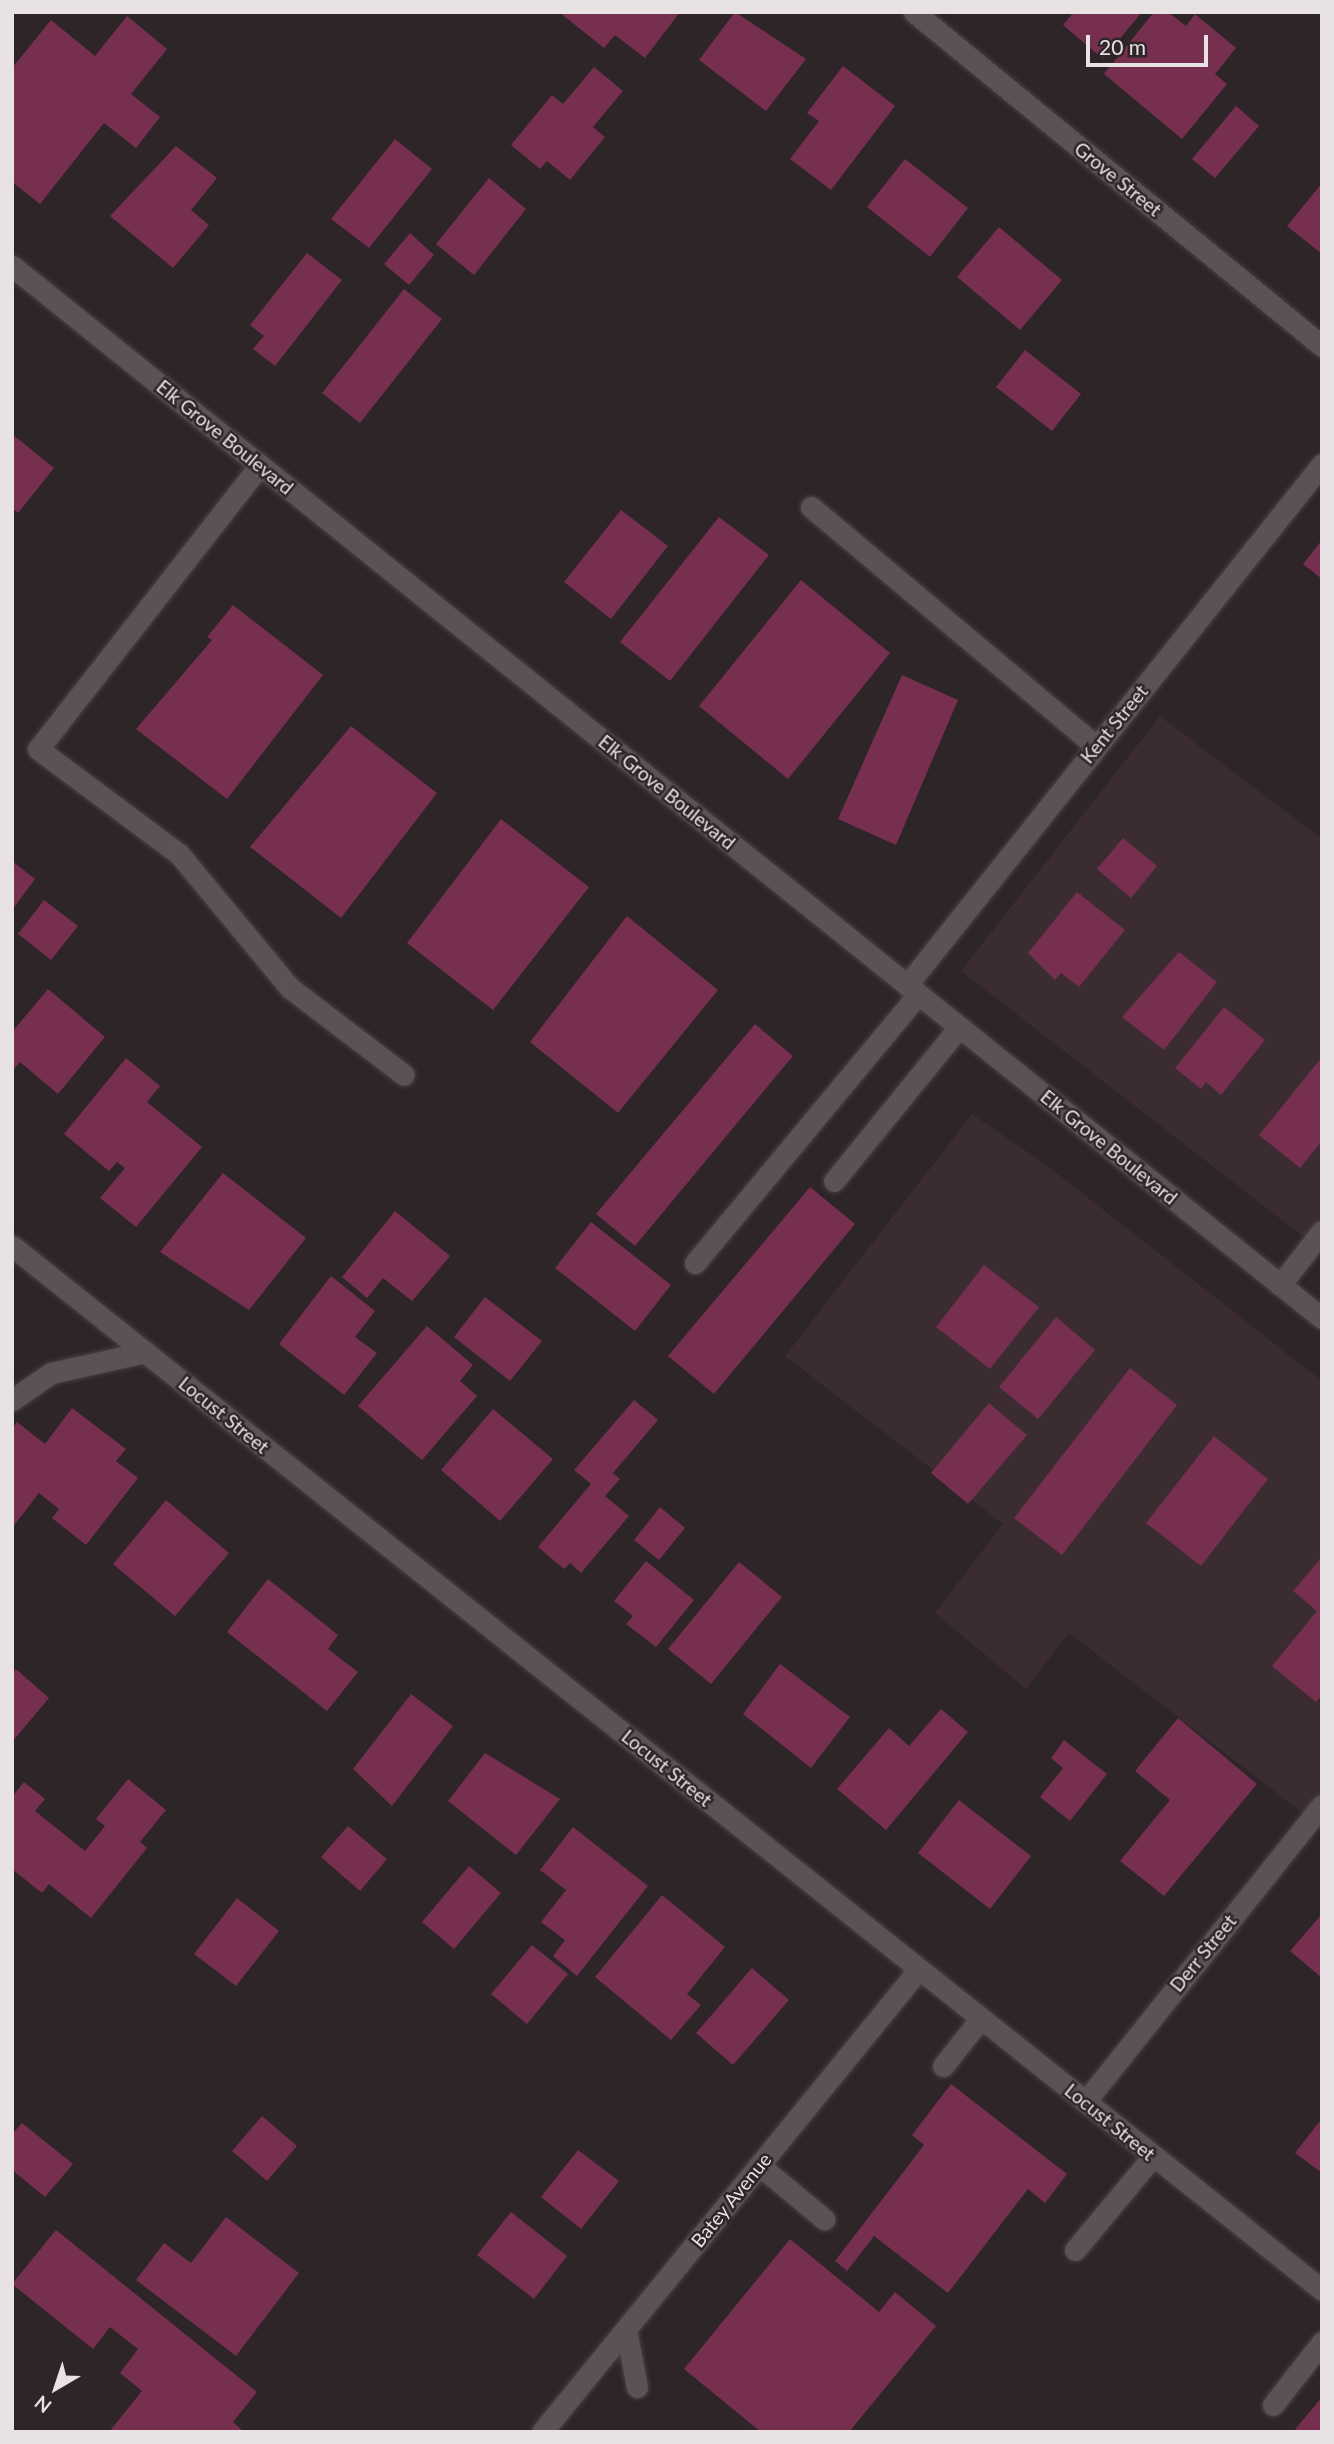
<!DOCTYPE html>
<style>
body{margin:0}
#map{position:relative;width:1334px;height:2444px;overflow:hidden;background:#2d2528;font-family:Lato,sans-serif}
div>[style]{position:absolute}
.built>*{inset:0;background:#3a2c31}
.building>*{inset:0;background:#762f4f}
.roads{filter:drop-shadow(0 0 2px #484144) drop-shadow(0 0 2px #484144)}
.lane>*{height:21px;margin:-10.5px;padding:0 10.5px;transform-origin:10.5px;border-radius:10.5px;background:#5b5255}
.street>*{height:21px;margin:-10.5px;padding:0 10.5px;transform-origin:10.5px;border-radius:10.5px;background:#5b5255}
.secondary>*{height:21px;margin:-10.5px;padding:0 10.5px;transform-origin:10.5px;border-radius:10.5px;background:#5b5255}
span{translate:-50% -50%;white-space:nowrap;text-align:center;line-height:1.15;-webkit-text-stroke:5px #2d2528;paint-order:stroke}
.street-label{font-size:19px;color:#e8e2e4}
.frame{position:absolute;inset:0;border:14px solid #e8e2e4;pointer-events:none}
.north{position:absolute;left:21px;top:2353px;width:70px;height:70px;-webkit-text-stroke:5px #2d2528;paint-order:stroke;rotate:219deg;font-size:19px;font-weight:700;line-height:28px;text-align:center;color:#e8e2e4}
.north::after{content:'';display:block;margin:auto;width:24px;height:32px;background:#e8e2e4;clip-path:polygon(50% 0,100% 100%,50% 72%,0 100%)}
.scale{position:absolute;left:1086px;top:35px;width:122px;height:32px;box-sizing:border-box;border:4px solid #e8e2e4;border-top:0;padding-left:9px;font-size:21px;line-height:24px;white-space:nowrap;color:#e8e2e4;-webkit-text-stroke:5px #2d2528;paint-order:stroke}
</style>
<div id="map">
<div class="built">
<i style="clip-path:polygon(1160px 716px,1322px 839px,1322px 1251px,961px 971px)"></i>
<i style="clip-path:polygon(972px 1114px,1045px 1164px,1322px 1381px,1322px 1828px,1069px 1633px,1026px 1689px,935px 1613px,1003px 1524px,785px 1356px)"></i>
</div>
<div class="building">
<i style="clip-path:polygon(559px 12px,680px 12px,645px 58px,615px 35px,604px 48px)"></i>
<i style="clip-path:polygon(735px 12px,806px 59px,766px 111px,699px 60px)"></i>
<i style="clip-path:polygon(1074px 12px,1142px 12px,1103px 59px,1063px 25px)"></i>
<i style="clip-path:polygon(1154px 12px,1168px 12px,1186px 26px,1195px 14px,1236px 48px,1215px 74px,1227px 84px,1182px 139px,1104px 74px)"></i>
<i style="clip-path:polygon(127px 16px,167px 49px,131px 94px,160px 117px,136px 148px,104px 123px,40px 204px,12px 182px,12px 68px,51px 20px,95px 56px)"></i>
<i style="clip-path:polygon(843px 66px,895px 106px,831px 190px,790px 159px,819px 121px,807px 113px)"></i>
<i style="clip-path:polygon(594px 67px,623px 91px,593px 127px,605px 137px,570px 180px,547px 161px,540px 169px,511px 145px,552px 95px,563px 104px)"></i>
<i style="clip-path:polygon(1236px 106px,1259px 126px,1215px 178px,1192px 159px)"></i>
<i style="clip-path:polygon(395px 139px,432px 169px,369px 248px,331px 219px)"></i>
<i style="clip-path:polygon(176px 146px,217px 178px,191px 210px,209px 225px,173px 268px,110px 216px)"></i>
<i style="clip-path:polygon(905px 159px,968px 208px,930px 257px,867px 207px)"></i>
<i style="clip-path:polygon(489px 178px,526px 209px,474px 275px,436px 244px)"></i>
<i style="clip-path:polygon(1322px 183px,1322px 254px,1287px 226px)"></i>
<i style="clip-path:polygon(999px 227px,1062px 280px,1020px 330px,957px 277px)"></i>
<i style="clip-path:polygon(410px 233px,434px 255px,409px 285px,384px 264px)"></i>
<i style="clip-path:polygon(307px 253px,342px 280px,275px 366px,253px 349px,264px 336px,250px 325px)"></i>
<i style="clip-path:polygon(404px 289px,442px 319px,360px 423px,322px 393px)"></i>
<i style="clip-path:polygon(1025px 350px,1081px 394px,1052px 431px,996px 387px)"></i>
<i style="clip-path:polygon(12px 434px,54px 468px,18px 513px,12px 508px)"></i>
<i style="clip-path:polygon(621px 510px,668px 546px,611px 619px,564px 582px)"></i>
<i style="clip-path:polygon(719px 517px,769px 555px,670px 681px,620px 642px)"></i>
<i style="clip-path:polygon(1322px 540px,1322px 579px,1303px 564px)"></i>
<i style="clip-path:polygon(801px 580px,890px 653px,788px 779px,699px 706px)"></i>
<i style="clip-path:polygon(233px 605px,323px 675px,227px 799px,136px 729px,212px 640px,207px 637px)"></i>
<i style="clip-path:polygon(902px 675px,958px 700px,896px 845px,838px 819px)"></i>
<i style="clip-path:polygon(351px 726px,437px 793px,341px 918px,250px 847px)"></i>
<i style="clip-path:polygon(501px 819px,589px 887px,493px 1010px,407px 943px)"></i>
<i style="clip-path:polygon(1123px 838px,1157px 866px,1131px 898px,1097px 869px)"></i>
<i style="clip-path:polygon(12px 861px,35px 879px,12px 910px)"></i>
<i style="clip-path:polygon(1077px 892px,1125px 930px,1079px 987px,1061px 973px,1055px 980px,1028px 953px)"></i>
<i style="clip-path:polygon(44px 900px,78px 926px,51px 960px,18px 934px)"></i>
<i style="clip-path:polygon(627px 916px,718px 990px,618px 1113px,530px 1042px)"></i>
<i style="clip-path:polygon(1179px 952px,1217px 982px,1164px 1050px,1122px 1017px)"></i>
<i style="clip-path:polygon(48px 989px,105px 1037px,58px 1094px,20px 1062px,12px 1071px,12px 1032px)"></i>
<i style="clip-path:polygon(1224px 1007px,1265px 1040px,1221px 1095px,1206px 1082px,1201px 1089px,1175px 1068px)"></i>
<i style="clip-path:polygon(755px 1024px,793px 1056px,635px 1246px,596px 1214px)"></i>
<i style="clip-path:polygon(1322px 1057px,1322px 1141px,1300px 1168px,1259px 1135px)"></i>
<i style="clip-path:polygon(126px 1058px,160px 1086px,147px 1102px,202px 1147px,136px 1227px,100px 1198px,125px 1168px,117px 1162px,109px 1171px,64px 1134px)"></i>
<i style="clip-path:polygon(223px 1173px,306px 1238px,249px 1310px,160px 1252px)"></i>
<i style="clip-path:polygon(810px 1187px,855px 1224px,714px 1394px,668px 1356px)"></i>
<i style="clip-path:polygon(395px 1211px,450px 1256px,412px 1301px,383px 1278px,367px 1298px,342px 1277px)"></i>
<i style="clip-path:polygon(591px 1222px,671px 1285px,635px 1331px,555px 1268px)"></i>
<i style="clip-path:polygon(984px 1265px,1039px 1307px,990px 1369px,936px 1327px)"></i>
<i style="clip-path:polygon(331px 1276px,375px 1311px,355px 1337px,377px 1353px,344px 1395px,279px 1344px)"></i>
<i style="clip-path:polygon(485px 1297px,542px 1341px,510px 1381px,454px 1337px)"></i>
<i style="clip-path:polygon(1056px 1317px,1095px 1350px,1038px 1419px,999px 1387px)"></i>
<i style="clip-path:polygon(427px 1326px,473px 1365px,460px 1381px,477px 1396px,422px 1460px,358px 1406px)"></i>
<i style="clip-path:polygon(1130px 1368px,1177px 1405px,1062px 1555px,1014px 1518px)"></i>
<i style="clip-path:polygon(634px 1400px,658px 1420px,613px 1473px,620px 1479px,605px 1496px,629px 1516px,581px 1573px,570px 1563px,564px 1569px,538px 1547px,591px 1484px,574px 1470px)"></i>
<i style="clip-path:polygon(989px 1403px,1027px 1435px,968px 1504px,931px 1473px)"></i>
<i style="clip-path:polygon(72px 1408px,126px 1449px,116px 1461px,138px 1478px,86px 1545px,52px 1518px,59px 1509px,39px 1493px,12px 1528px,12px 1429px,17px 1422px,45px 1444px)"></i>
<i style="clip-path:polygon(493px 1409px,553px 1459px,500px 1521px,441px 1470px)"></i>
<i style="clip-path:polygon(1214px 1436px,1268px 1479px,1201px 1566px,1146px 1523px)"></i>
<i style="clip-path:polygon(166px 1500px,229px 1553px,175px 1616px,113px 1564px)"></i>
<i style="clip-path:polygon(660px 1507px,685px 1528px,659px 1560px,634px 1540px)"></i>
<i style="clip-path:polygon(1322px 1557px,1322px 1695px,1316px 1702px,1272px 1666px,1317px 1611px,1293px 1591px)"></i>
<i style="clip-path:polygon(646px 1561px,694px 1600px,656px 1647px,626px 1624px,633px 1616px,614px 1601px)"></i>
<i style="clip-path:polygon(739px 1562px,782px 1597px,711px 1684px,668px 1649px)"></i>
<i style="clip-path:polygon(268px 1579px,338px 1635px,328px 1649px,358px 1672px,327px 1711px,227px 1632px)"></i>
<i style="clip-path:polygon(780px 1664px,850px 1717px,811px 1768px,743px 1714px)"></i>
<i style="clip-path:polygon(16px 1669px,49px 1698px,12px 1742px,12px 1673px)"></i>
<i style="clip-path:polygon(411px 1694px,453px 1726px,392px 1806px,353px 1769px)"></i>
<i style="clip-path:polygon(941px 1709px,968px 1732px,886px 1830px,837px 1789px,889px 1728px,909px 1746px)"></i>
<i style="clip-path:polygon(1178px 1718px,1257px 1784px,1164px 1896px,1120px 1861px,1170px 1800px,1135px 1771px)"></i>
<i style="clip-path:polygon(1064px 1740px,1107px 1774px,1070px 1821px,1040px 1797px,1063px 1768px,1051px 1758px)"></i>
<i style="clip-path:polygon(485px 1753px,560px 1799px,516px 1855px,448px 1801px)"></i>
<i style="clip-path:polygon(128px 1779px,166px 1810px,140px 1842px,147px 1848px,91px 1918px,49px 1884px,42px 1893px,12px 1869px,12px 1797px,24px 1782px,45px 1799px,35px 1811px,85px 1851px,105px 1826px,96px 1819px)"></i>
<i style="clip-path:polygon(959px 1800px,1031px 1856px,990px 1909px,918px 1853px)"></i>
<i style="clip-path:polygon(348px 1826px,387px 1859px,360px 1891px,321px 1857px)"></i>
<i style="clip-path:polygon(573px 1827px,648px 1886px,577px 1976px,553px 1956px,565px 1940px,541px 1922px,566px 1890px,540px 1870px)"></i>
<i style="clip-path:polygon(469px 1866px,501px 1893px,454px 1949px,422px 1922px)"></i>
<i style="clip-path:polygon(662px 1895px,725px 1947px,687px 1994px,701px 2005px,671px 2040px,595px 1977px)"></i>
<i style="clip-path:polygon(237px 1898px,279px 1931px,236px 1986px,194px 1954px)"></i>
<i style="clip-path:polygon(1322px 1914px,1322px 1978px,1290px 1951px)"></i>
<i style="clip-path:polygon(532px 1945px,568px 1974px,527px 2024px,491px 1994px)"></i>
<i style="clip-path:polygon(752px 1968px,789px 2000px,733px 2065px,696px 2033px)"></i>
<i style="clip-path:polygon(951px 2084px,1067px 2174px,1045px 2203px,1028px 2189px,948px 2293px,874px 2236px,847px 2271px,835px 2261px,924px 2145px,912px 2135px)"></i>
<i style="clip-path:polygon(262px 2116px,297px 2146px,267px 2181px,232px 2151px)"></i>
<i style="clip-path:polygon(1319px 2122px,1322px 2124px,1322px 2173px,1295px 2153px)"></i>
<i style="clip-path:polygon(22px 2123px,73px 2164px,45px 2197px,12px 2170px,12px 2134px)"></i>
<i style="clip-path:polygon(578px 2150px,619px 2181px,581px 2229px,541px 2197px)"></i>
<i style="clip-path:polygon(511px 2212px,567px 2256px,534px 2299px,477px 2255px)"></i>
<i style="clip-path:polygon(226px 2217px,299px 2273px,236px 2356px,136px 2280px,164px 2243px,191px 2263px)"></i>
<i style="clip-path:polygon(56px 2230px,257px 2392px,233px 2422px,244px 2432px,109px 2432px,142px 2391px,120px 2373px,138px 2349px,110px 2327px,93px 2349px,12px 2284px)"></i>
<i style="clip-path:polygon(790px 2239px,879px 2312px,895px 2292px,936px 2326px,849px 2432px,761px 2432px,684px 2369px)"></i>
<i style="clip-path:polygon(1322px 2397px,1322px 2432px,1293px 2432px)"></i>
</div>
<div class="roads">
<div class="lane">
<i style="left:811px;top:507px;width:372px;rotate:40deg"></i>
<i style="left:834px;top:1181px;width:198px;rotate:-50.9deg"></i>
<i style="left:695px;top:1263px;width:349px;rotate:-50.3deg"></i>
<i style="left:1280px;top:1285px;width:68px;rotate:-52.1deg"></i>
<i style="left:12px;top:1400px;width:47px;rotate:-34.7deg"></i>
<i style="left:51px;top:1373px;width:97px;rotate:-12.5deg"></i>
<i style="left:943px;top:2066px;width:61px;rotate:-51.6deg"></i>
<i style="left:759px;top:2165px;width:85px;rotate:39.7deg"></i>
<i style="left:1075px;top:2250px;width:122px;rotate:-50.3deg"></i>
<i style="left:626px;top:2329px;width:59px;rotate:79.3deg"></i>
<i style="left:1273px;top:2405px;width:80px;rotate:-52.1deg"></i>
</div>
<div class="street">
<i style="left:914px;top:12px;width:527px;rotate:39.3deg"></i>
<i style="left:260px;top:465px;width:360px;rotate:128deg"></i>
<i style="left:38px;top:749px;width:176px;rotate:36.7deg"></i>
<i style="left:179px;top:854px;width:174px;rotate:50.4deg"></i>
<i style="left:290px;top:988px;width:143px;rotate:37.3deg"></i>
<i style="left:907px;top:985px;width:666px;rotate:-51.46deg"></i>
<i style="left:12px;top:1246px;width:1675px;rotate:38.55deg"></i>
<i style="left:1085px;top:2102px;width:380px;rotate:-51.4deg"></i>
<i style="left:542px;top:2432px;width:597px;rotate:-50.85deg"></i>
</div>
<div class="secondary">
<i style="left:12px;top:266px;width:1680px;rotate:38.77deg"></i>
</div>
</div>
<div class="street-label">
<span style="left:1118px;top:179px;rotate:39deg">Grove Street</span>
<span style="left:225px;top:437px;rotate:39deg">Elk Grove Boulevard</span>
<span style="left:1114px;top:724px;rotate:-51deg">Kent Street</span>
<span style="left:667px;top:792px;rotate:39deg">Elk Grove Boulevard</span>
<span style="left:1109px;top:1147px;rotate:39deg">Elk Grove Boulevard</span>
<span style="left:224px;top:1415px;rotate:39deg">Locust Street</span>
<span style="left:667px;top:1768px;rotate:39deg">Locust Street</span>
<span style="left:1203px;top:1953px;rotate:-51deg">Derr Street</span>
<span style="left:1110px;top:2122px;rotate:39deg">Locust Street</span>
<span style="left:731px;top:2200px;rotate:-51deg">Batey Avenue</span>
</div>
<div class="frame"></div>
<div class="north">N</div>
<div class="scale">20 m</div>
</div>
